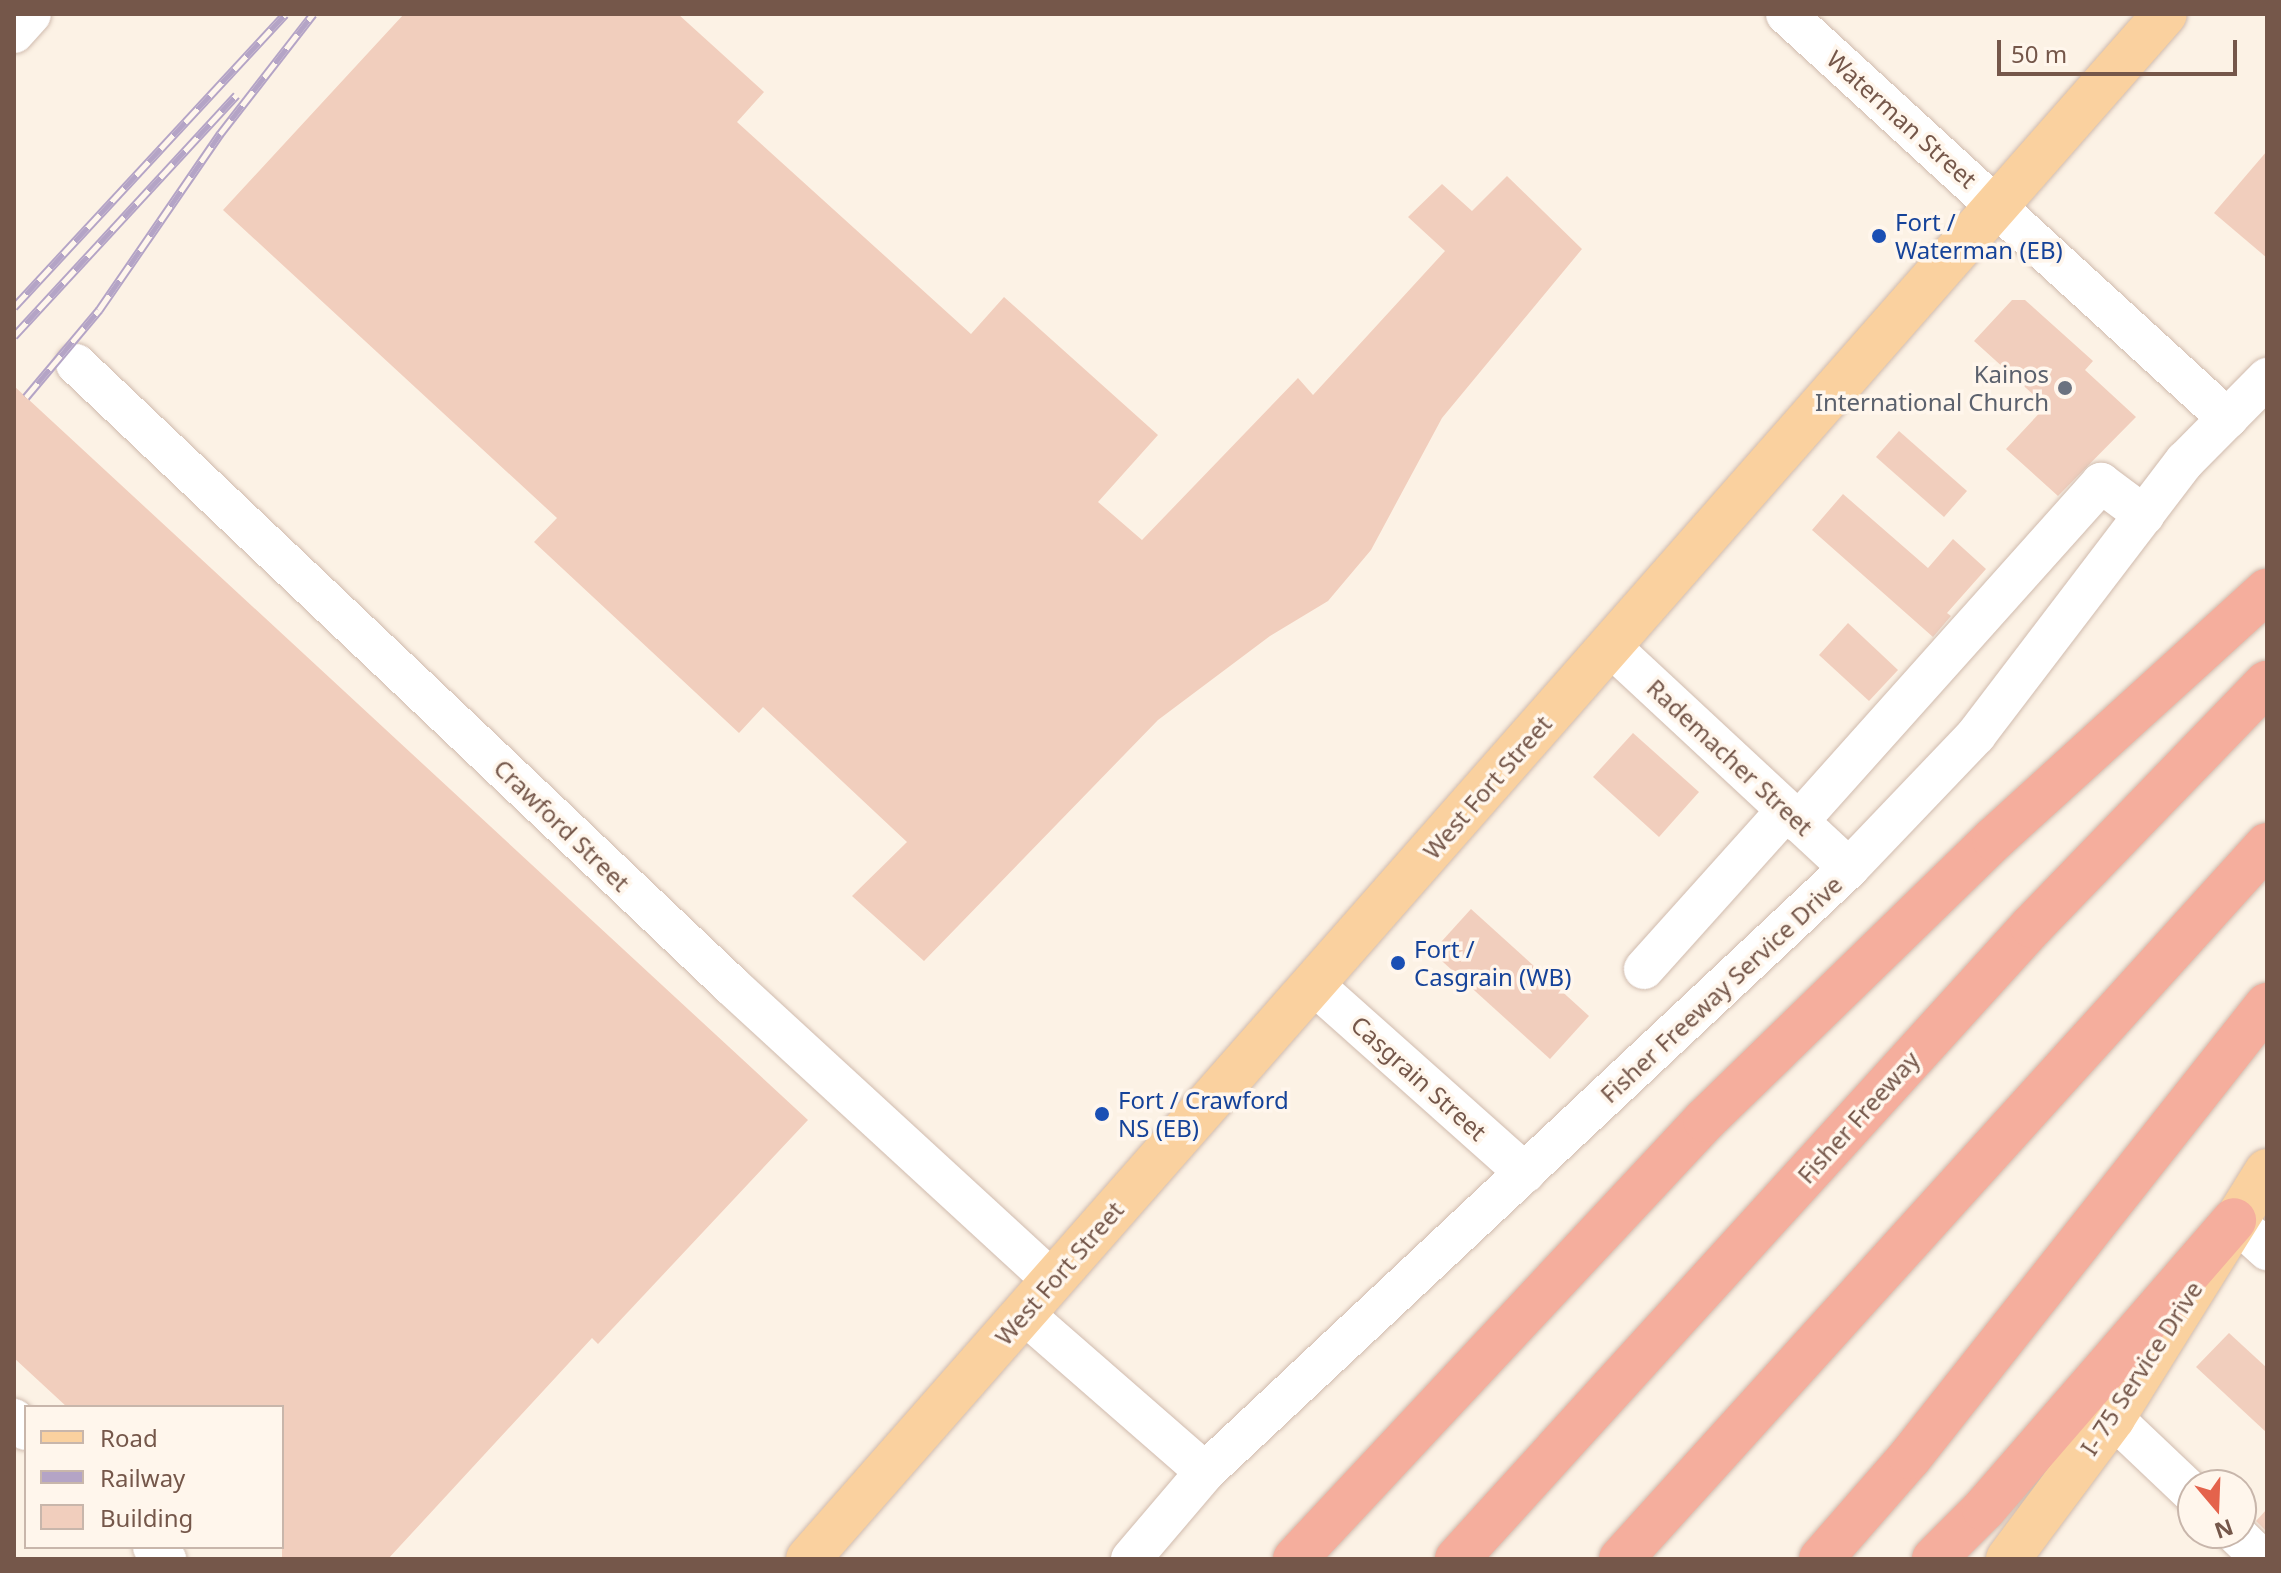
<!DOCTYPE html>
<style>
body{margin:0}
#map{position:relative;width:2281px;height:1573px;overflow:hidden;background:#fcf2e5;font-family:"Noto Sans",sans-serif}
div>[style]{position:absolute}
.building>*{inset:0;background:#f1cebd}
.roads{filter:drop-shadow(0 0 2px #d0bbae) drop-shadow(0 0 2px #d0bbae)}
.minor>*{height:40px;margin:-20px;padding:0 20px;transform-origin:20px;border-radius:20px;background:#fff}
.major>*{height:44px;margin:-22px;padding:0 22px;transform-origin:22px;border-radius:22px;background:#fad19f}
.highway>*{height:44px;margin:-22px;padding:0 22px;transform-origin:22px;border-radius:22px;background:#f5ae9d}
.rail>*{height:9px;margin-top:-4.5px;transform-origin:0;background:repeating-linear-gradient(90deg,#fff6ec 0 18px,#b4a4c6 0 36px);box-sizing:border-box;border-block:2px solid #b4a4c6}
.dots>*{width:22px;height:22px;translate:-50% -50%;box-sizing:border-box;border:4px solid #fff6ec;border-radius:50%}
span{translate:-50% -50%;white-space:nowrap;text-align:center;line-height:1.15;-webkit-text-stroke:7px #fff6ec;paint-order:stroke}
.street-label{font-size:24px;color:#75574a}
.transit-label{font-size:24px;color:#164399}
.left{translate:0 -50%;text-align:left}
.worship-label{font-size:24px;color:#5b616d}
.right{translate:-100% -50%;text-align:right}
.frame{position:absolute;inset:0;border:16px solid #75574a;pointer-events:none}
.legend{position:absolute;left:24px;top:1405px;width:260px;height:144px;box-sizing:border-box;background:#fff6ec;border:2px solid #c8b6ab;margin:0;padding:10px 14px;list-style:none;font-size:24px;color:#75574a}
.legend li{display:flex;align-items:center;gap:16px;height:40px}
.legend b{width:40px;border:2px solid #c8b6ab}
.north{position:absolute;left:2177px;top:1469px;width:80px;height:80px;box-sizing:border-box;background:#fff6ec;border:2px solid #c8b6ab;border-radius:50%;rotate:161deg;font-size:22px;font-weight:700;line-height:32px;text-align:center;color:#75574a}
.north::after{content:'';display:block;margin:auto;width:28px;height:36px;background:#e4634c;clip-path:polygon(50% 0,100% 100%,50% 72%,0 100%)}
.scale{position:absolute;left:1997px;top:40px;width:240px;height:36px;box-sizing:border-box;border:4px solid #75574a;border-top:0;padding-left:10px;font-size:24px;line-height:28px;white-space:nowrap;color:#75574a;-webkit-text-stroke:6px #fff6ec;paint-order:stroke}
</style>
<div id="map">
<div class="building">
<i style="clip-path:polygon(404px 14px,678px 14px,764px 92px,737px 122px,971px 334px,1004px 297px,1158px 435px,1098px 502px,1142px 540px,1298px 378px,1313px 395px,1445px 251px,1408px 217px,1442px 184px,1472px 211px,1507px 176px,1582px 249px,1442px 418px,1371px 550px,1328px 601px,1270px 636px,1158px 720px,924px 961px,852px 896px,907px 842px,763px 707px,739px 733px,534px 542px,557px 518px,223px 210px)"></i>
<i style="clip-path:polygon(2267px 151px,2267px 258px,2214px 213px)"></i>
<i style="clip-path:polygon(2012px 300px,2025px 300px,2093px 361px,2085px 370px,2136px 417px,2058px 496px,2006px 449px,2046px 406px,1974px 341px)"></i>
<i style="clip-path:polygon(14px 386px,808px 1120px,598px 1344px,592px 1338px,388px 1559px,282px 1559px,282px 1407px,67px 1407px,14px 1358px)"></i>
<i style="clip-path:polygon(1899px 431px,1967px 491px,1944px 517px,1876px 457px)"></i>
<i style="clip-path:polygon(1843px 494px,1928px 568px,1953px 539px,1986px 569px,1947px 613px,1951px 616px,1933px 637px,1812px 530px)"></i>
<i style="clip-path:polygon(1848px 623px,1898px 670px,1869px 701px,1819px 655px)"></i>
<i style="clip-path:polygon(1633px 733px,1699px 792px,1659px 837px,1593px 777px)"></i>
<i style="clip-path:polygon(1471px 909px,1589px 1016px,1550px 1059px,1432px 952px)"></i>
<i style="clip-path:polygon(2229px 1333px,2267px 1368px,2267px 1433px,2196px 1367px)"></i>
<i style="clip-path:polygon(2267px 1509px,2267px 1532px,2256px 1521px)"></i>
</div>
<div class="roads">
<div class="minor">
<i style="left:1786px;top:14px;width:599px;rotate:42.5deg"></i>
<i style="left:14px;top:33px;width:25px;rotate:-48deg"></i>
<i style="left:76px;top:364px;width:903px;rotate:43.47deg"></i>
<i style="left:731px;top:985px;width:437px;rotate:42.6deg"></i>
<i style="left:1610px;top:646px;width:326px;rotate:42.9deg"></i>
<i style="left:1798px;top:822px;width:455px;rotate:-48.2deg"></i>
<i style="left:2101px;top:483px;width:54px;rotate:36.7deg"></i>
<i style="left:1644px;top:969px;width:212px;rotate:-48.1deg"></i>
<i style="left:1313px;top:984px;width:284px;rotate:41.7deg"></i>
<i style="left:2234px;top:1220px;width:45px;rotate:42.3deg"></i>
<i style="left:1024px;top:1314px;width:240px;rotate:41.1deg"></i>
<i style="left:2113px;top:1418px;width:110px;rotate:43.5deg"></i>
<i style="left:14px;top:1419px;width:16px;rotate:43deg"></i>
<i style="left:2235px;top:1533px;width:37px;rotate:44deg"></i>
<i style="left:153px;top:1547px;width:18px;rotate:43deg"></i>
<i style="left:1131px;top:1559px;width:114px;rotate:-49.6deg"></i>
<i style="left:1205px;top:1472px;width:883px;rotate:-43.16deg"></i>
<i style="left:1849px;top:868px;width:184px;rotate:-46.3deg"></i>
<i style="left:1976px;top:735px;width:345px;rotate:-52.7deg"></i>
<i style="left:2185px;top:461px;width:117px;rotate:-45.3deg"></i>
</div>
<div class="major">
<i style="left:808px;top:1559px;width:2056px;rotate:-48.71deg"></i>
<i style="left:2008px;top:1559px;width:176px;rotate:-53.3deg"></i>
<i style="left:2113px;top:1418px;width:291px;rotate:-58.1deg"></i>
</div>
<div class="highway">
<i style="left:1295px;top:1559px;width:601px;rotate:-46.96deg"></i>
<i style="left:1705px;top:1120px;width:403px;rotate:-44.2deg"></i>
<i style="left:1994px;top:839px;width:369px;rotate:-42.3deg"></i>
<i style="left:1457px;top:1559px;width:855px;rotate:-47.75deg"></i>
<i style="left:2032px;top:926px;width:338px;rotate:-46deg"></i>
<i style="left:1621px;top:1559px;width:963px;rotate:-47.86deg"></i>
<i style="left:1821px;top:1559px;width:135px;rotate:-48.9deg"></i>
<i style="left:1910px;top:1457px;width:576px;rotate:-51.7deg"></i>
<i style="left:1934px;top:1559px;width:71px;rotate:-45deg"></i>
<i style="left:1984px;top:1509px;width:382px;rotate:-49.1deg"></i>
</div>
</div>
<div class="rail">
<i style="left:14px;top:307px;width:399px;rotate:-47.2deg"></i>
<i style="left:14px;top:336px;width:328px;rotate:-47.3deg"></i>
<i style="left:26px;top:397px;width:114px;rotate:-50deg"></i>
<i style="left:99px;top:310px;width:214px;rotate:-55.5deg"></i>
<i style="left:220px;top:134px;width:152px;rotate:-52.2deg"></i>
</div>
<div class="dots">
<i style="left:1879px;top:236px;background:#1a4fb4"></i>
<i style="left:2065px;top:388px;background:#6b7280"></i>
<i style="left:1398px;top:963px;background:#1a4fb4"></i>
<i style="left:1102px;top:1114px;background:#1a4fb4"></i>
</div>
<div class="street-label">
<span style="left:1902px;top:119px;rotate:42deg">Waterman Street</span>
<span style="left:1730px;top:757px;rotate:43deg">Rademacher Street</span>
<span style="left:1487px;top:787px;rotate:-49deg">West Fort Street</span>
<span style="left:562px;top:825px;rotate:44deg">Crawford Street</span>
<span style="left:1721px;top:989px;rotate:-43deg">Fisher Freeway Service Drive</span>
<span style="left:1419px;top:1078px;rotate:42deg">Casgrain Street</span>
<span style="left:1858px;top:1117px;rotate:-48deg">Fisher Freeway</span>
<span style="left:1059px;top:1273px;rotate:-49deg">West Fort Street</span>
<span style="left:2141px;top:1368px;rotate:-57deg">I- 75 Service Drive</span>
</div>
<div class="transit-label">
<span class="left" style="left:1895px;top:236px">Fort /<br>Waterman (EB)</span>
<span class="left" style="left:1414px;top:963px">Fort /<br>Casgrain (WB)</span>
<span class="left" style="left:1118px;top:1114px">Fort / Crawford<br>NS (EB)</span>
</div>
<div class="worship-label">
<span class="right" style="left:2049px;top:388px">Kainos<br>International Church</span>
</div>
<div class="frame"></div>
<ul class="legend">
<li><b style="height:10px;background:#fad19f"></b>Road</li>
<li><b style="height:10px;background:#b4a4c6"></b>Railway</li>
<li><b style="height:22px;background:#f1cebd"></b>Building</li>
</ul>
<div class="north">N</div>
<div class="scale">50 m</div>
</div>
